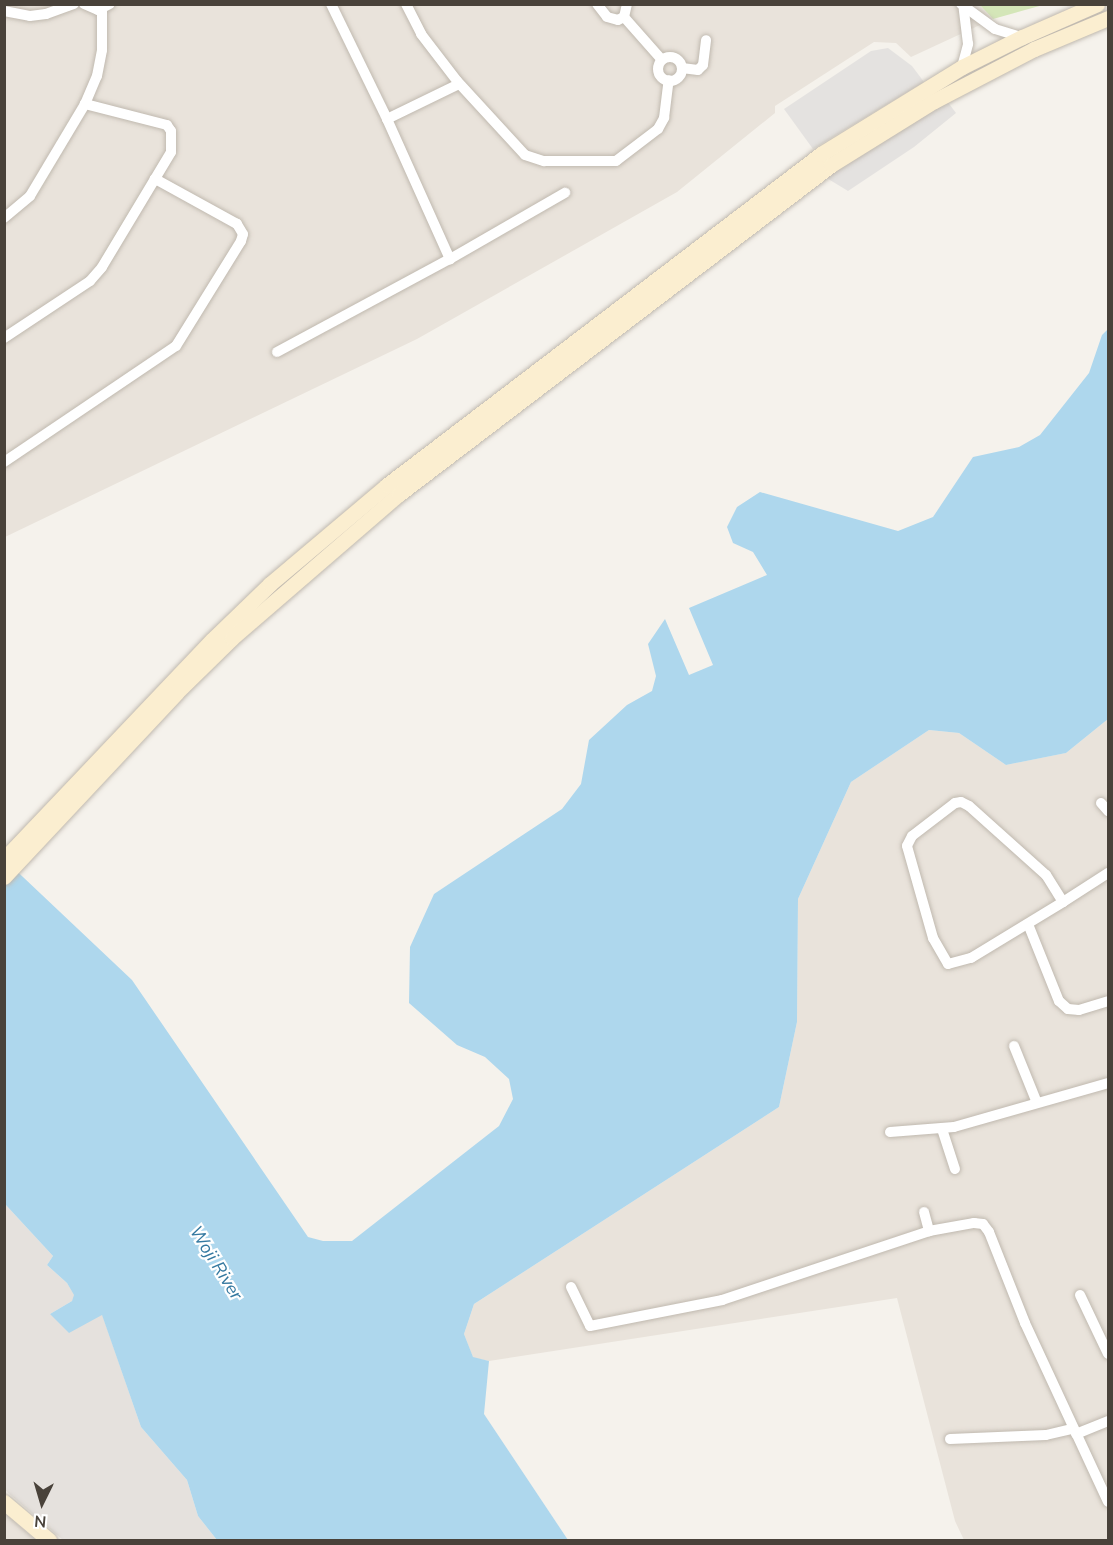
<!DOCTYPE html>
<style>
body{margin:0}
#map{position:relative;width:1113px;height:1545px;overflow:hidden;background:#f5f2ec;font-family:"Nunito Sans",sans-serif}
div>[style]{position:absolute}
.residential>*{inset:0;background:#e9e3db}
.industrial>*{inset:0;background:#e5e1dd}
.green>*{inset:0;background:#d4e6b8}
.parking>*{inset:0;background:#e4e2e0}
.water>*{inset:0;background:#aed7ed}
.roads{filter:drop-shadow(0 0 2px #c0b9af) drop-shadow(0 0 2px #c0b9af)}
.minor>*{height:10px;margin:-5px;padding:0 5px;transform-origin:5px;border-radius:5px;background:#fff}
.minor>.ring{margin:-5px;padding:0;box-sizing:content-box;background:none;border:10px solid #fff;border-radius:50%}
.secondary>*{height:15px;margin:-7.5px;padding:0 7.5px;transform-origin:7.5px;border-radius:7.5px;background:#fbeed0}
span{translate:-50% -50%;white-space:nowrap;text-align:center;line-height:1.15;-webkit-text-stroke:4.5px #fff;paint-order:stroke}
.water-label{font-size:18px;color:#3579a0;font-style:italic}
.frame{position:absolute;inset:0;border:6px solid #49423a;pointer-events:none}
.north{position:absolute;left:12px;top:1473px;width:60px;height:60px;-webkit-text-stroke:4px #fff;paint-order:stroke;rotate:185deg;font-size:16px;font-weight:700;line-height:24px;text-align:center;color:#49423a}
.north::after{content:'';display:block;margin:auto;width:21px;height:27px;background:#49423a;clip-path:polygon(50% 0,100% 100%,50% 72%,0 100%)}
</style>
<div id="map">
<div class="residential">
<i style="clip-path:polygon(979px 4px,993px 19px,911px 57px,896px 43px,874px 42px,775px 106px,775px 113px,677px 192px,417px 339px,5px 537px,5px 5px)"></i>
<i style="clip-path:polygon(1108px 719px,1108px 1540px,964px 1540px,955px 1521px,897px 1298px,489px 1361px,473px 1358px,464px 1334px,474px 1304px,779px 1107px,797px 1022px,798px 899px,851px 782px,929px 730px,959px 733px,1006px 765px,1066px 753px)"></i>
<i style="clip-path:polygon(5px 1512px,24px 1530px,36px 1540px,5px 1540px)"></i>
</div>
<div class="industrial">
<i style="clip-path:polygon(5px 1204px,53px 1256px,47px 1265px,67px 1283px,75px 1296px,72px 1301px,50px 1314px,102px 1314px,141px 1427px,187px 1480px,198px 1516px,217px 1540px,63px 1540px,5px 1490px)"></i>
</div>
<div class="green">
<i style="clip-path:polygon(980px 5px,1043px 5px,993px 19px)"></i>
</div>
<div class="parking">
<i style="clip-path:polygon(888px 48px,912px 66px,924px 82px,813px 149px,784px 109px,871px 51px)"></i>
<i style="clip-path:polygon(947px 101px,956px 113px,914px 147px,848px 191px,825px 177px)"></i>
</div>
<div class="water">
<i style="clip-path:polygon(1108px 329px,1108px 719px,1066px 753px,1006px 765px,959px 733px,929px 730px,851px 782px,798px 899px,797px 1022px,779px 1107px,474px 1304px,464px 1334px,473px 1357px,489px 1361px,484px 1414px,568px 1540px,217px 1540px,198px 1516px,187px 1480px,141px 1427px,102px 1315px,69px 1333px,50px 1314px,72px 1301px,74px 1295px,67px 1283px,47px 1265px,53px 1256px,5px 1204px,5px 860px,132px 980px,308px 1237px,323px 1241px,352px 1241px,499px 1126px,513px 1099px,509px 1079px,485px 1057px,457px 1045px,409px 1003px,410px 947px,434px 894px,562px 809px,581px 784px,589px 740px,627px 705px,652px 691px,656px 676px,648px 644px,665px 619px,689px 675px,713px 665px,689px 608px,767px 575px,753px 552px,733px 543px,727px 527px,737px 507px,760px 492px,898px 531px,933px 517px,973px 457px,1019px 447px,1040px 435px,1089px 373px,1102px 335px)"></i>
</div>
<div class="roads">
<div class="minor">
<i style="left:84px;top:4px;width:15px;rotate:23deg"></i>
<i style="left:98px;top:10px;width:13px;rotate:-27deg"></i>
<i style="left:331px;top:4px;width:128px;rotate:64deg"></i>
<i style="left:387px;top:119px;width:154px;rotate:65.8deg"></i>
<i style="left:406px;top:4px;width:34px;rotate:63deg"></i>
<i style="left:421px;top:34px;width:59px;rotate:52.5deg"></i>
<i style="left:457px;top:81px;width:100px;rotate:47.4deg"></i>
<i style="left:525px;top:155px;width:20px;rotate:18deg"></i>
<i style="left:544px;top:161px;width:72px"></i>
<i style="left:616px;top:161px;width:53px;rotate:-37.3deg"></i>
<i style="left:658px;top:129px;width:13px;rotate:-61deg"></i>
<i style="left:664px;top:118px;width:38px;rotate:-83deg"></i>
<i style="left:597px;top:4px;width:16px;rotate:52deg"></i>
<i style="left:607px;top:17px;width:11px;rotate:15deg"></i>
<i style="left:618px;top:20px;width:7px;rotate:-27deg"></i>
<i style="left:624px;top:17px;width:13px;rotate:-77deg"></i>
<i style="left:961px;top:4px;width:42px;rotate:36.3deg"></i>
<i style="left:995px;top:29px;width:28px;rotate:17deg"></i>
<i style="left:4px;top:11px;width:26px;rotate:11deg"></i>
<i style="left:30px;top:16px;width:16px;rotate:-7deg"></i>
<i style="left:46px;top:14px;width:30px;rotate:-20deg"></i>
<i style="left:624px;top:17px;width:57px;rotate:48.5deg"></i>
<i class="ring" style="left:658px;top:57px;width:14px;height:14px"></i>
<i style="left:962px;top:67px;width:24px;rotate:-75deg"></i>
<i style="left:968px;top:44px;width:35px;rotate:-97deg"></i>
<i style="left:682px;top:68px;width:16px;rotate:7deg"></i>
<i style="left:698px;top:70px;width:7px;rotate:-45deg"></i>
<i style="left:703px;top:65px;width:25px;rotate:-83deg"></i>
<i style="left:387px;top:119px;width:80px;rotate:-25.9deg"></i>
<i style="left:4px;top:218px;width:34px;rotate:-40deg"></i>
<i style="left:30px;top:196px;width:107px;rotate:-59.1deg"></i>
<i style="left:85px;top:104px;width:30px;rotate:-67deg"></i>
<i style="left:97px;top:76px;width:26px;rotate:-79deg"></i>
<i style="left:102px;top:50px;width:41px;rotate:-90deg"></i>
<i style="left:4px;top:338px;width:103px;rotate:-33.5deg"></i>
<i style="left:90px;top:281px;width:18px;rotate:-49deg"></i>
<i style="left:102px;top:267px;width:134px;rotate:-59deg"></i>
<i style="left:171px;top:152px;width:21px;rotate:-90deg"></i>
<i style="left:171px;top:131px;width:7px;rotate:-124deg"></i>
<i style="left:167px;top:125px;width:85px;rotate:-165.6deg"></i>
<i style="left:277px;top:352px;width:196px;rotate:-28.3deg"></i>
<i style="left:450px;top:259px;width:133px;rotate:-29.9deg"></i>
<i style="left:4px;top:462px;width:207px;rotate:-34deg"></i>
<i style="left:176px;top:346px;width:123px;rotate:-58.2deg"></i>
<i style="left:241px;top:241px;width:7px;rotate:-74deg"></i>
<i style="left:243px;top:234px;width:12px;rotate:-121deg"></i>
<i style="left:237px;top:224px;width:94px;rotate:-151.2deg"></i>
<i style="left:1101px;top:803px;width:11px;rotate:49deg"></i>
<i style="left:1063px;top:902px;width:32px;rotate:-122deg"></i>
<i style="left:1046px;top:875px;width:103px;rotate:-138.1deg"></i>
<i style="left:969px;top:806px;width:9px;rotate:-153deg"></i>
<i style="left:961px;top:802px;width:6px;rotate:171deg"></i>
<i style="left:955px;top:803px;width:54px;rotate:142.5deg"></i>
<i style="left:912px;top:836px;width:11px;rotate:117deg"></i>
<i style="left:907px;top:846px;width:96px;rotate:74.2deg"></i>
<i style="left:933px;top:938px;width:30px;rotate:60deg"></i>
<i style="left:948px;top:964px;width:24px;rotate:-15deg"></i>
<i style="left:971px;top:958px;width:108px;rotate:-31.3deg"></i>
<i style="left:1063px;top:902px;width:54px;rotate:-32.8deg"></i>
<i style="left:1028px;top:924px;width:83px;rotate:68.1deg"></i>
<i style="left:1059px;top:1001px;width:12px;rotate:42deg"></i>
<i style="left:1068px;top:1009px;width:11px;rotate:5deg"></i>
<i style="left:1079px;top:1010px;width:30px;rotate:-17deg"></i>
<i style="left:1014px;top:1046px;width:61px;rotate:68deg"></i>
<i style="left:942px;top:1129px;width:42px;rotate:72deg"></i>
<i style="left:890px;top:1132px;width:64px;rotate:-4.5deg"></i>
<i style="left:954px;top:1127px;width:160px;rotate:-15.9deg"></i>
<i style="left:924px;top:1212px;width:20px;rotate:75deg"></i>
<i style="left:571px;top:1287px;width:43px;rotate:64deg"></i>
<i style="left:590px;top:1326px;width:135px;rotate:-11.1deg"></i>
<i style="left:722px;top:1300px;width:218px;rotate:-18.4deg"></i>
<i style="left:929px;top:1231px;width:46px;rotate:-10.1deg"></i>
<i style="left:974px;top:1223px;width:9px;rotate:6deg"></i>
<i style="left:983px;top:1224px;width:10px;rotate:53deg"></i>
<i style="left:989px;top:1232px;width:98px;rotate:68.4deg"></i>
<i style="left:1025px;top:1323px;width:197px;rotate:65.1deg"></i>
<i style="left:1080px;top:1295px;width:65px;rotate:64.6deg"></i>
<i style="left:1076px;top:1434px;width:35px;rotate:-22deg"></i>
<i style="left:950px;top:1439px;width:96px;rotate:-2.4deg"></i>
<i style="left:1046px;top:1435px;width:28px;rotate:-13deg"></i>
</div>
<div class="secondary">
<i style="left:4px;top:859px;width:302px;rotate:-46.5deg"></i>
<i style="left:212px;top:640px;width:81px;rotate:-44deg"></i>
<i style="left:270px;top:584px;width:153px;rotate:-40.2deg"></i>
<i style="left:387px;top:485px;width:546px;rotate:-37.33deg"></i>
<i style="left:821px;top:154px;width:166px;rotate:-31.7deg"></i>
<i style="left:962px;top:67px;width:67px;rotate:-26.6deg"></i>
<i style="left:1022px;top:37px;width:82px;rotate:-23.7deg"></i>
<i style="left:4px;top:877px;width:253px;rotate:-46.9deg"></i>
<i style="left:177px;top:692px;width:77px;rotate:-44.5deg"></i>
<i style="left:232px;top:638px;width:221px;rotate:-40.8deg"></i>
<i style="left:399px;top:494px;width:543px;rotate:-37.29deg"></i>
<i style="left:831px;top:165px;width:121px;rotate:-31.9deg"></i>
<i style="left:934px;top:101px;width:113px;rotate:-27.5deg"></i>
<i style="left:1034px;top:49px;width:80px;rotate:-22.7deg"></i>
<i style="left:4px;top:1502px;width:59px;rotate:40.2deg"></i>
</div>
</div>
<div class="water-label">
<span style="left:216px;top:1263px;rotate:58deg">Woji River</span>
</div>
<div class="frame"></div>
<div class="north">N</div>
</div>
